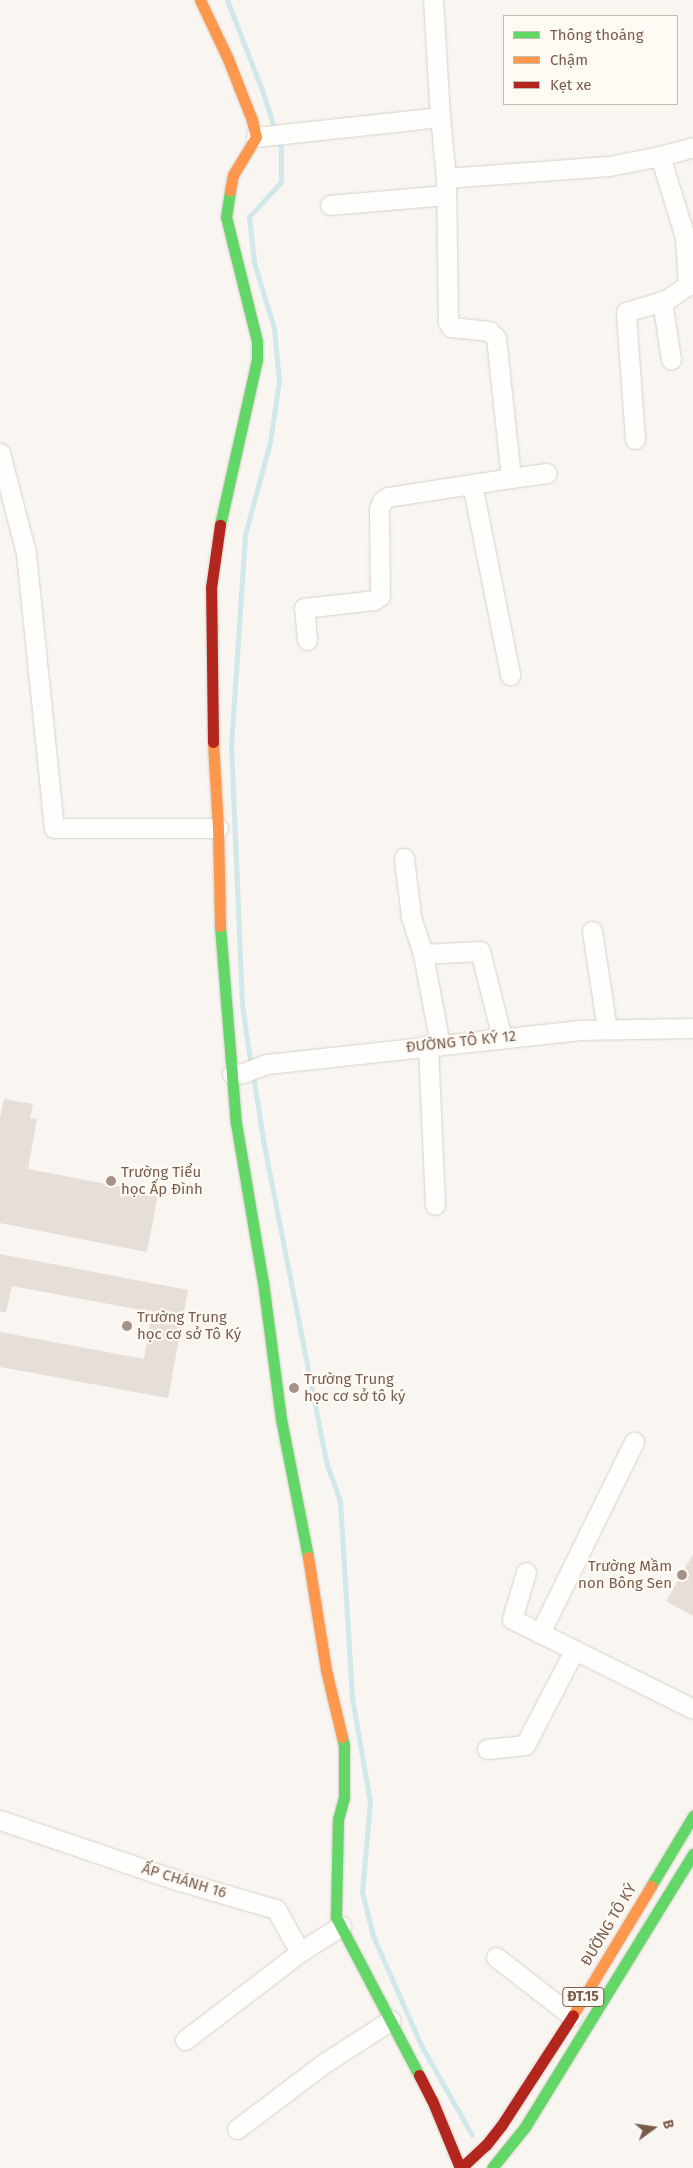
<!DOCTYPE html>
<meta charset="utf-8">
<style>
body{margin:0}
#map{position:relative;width:693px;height:2168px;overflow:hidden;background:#f9f5f0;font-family:"Fira Sans",sans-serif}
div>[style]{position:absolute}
.stream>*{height:5px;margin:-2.5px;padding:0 2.5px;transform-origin:2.5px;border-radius:2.5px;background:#d0e8ea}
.building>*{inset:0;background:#e6ded7}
.roads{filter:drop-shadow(0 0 1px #d7d1cb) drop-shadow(0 0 1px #d7d1cb)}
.street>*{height:19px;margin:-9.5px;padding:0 9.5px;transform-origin:9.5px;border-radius:9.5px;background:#fefefd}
.fast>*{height:11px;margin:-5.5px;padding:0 5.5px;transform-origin:5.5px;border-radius:5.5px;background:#63d668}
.slow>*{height:11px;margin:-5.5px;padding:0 5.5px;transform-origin:5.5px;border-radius:5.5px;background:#ff974d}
.jam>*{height:11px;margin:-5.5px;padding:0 5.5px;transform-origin:5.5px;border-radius:5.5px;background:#b3261e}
.dots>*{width:14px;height:14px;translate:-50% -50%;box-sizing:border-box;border:2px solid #fffaf3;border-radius:50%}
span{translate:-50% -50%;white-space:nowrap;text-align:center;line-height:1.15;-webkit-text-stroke:4.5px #fffaf3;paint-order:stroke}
.shield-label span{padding:1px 4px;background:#fffaf3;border:1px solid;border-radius:4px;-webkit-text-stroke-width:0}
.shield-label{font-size:14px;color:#7a5c4d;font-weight:700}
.street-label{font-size:15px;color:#7a5c4d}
.poi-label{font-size:15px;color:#7a5c4d}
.left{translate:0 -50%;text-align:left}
.right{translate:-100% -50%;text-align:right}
.legend{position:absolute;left:503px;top:15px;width:175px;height:90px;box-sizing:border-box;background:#fffaf3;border:1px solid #cabbb1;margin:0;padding:6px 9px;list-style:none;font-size:15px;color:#7a5c4d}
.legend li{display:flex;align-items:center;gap:10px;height:25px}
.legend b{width:25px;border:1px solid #cabbb1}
.north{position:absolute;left:628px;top:2103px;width:50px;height:50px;-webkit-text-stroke:4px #fffaf3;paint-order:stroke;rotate:76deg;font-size:14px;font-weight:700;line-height:20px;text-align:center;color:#7a5c4d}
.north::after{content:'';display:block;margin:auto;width:18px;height:22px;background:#7a5c4d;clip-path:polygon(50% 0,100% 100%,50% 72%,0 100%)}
</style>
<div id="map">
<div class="stream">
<i style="left:227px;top:0;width:100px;rotate:68.8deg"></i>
<i style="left:263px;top:93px;width:39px;rotate:72deg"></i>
<i style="left:251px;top:1066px;width:62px;rotate:-98.4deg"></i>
<i style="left:242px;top:1005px;width:259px;rotate:-92.4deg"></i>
<i style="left:231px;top:746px;width:211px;rotate:-86.2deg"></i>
<i style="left:245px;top:535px;width:96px;rotate:-75deg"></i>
<i style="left:270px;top:442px;width:62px;rotate:-81.6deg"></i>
<i style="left:279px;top:381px;width:53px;rotate:-95.4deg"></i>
<i style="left:274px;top:328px;width:69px;rotate:-106.9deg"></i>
<i style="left:254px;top:262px;width:45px;rotate:-96.3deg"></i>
<i style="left:249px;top:217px;width:47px;rotate:-47.6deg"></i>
<i style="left:281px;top:182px;width:34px;rotate:-90deg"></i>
<i style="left:281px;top:148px;width:9px;rotate:-108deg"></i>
<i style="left:253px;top:1074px;width:67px;rotate:81.4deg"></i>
<i style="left:263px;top:1140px;width:328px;rotate:78.9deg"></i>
<i style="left:326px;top:1462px;width:41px;rotate:70.3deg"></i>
<i style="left:340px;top:1501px;width:197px;rotate:86.5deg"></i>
<i style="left:352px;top:1698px;width:106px;rotate:80.2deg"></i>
<i style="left:370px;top:1802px;width:90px;rotate:95.1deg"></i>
<i style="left:362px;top:1892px;width:45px;rotate:76deg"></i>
<i style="left:373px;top:1936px;width:121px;rotate:66.2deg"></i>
<i style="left:422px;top:2047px;width:101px;rotate:60.4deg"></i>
</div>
<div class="building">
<i style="clip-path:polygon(4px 1099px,33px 1104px,30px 1118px,37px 1119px,28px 1169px,158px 1194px,147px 1252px,0 1223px,0 1118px)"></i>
<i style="clip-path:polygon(0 1254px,188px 1290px,168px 1398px,0 1367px,0 1332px,144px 1359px,152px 1312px,12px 1286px,6px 1312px,0 1312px)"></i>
<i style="clip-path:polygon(693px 1554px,693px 1616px,666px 1601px)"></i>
</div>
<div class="roads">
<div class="street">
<i style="left:256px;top:137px;width:185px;rotate:-6.2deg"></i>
<i style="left:660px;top:156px;width:85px;rotate:72.8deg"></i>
<i style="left:685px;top:237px;width:12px;rotate:59deg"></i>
<i style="left:446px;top:178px;width:163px;rotate:-4.2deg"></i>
<i style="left:609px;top:166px;width:52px;rotate:-11.1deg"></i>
<i style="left:660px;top:156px;width:34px;rotate:-15deg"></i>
<i style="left:330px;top:205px;width:116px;rotate:-4.9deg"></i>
<i style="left:662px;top:301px;width:59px;rotate:81.2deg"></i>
<i style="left:635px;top:439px;width:127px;rotate:-94.1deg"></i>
<i style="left:626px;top:312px;width:42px;rotate:-16.7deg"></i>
<i style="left:666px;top:300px;width:27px;rotate:-34deg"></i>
<i style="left:688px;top:285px;width:48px;rotate:-93.6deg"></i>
<i style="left:0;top:453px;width:103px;rotate:75.4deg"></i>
<i style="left:26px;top:553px;width:276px;rotate:84.2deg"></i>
<i style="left:54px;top:828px;width:164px"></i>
<i style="left:511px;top:478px;width:36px;rotate:-8deg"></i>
<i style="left:472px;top:484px;width:195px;rotate:78.7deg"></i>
<i style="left:307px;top:640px;width:32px;rotate:-95deg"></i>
<i style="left:304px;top:608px;width:70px;rotate:-6.5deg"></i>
<i style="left:374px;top:600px;width:7px;rotate:-34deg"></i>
<i style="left:380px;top:596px;width:87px;rotate:-90.7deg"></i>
<i style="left:379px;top:509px;width:9px;rotate:-69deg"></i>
<i style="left:382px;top:501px;width:7px;rotate:-34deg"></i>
<i style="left:388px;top:497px;width:124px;rotate:-8.8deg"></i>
<i style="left:511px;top:478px;width:141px;rotate:-96.1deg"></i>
<i style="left:496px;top:338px;width:10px;rotate:-135deg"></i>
<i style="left:489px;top:331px;width:38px;rotate:-174deg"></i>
<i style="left:451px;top:327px;width:6px;rotate:-121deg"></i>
<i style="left:448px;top:322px;width:144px;rotate:-90.8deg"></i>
<i style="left:446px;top:178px;width:61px;rotate:-95.6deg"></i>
<i style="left:440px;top:117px;width:117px;rotate:-93.4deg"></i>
<i style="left:404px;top:858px;width:59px;rotate:83.2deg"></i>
<i style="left:411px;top:917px;width:39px;rotate:72deg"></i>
<i style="left:423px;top:954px;width:93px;rotate:79.4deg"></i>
<i style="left:592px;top:931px;width:99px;rotate:81.3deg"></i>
<i style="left:423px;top:954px;width:57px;rotate:-3deg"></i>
<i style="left:480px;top:951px;width:90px;rotate:75.8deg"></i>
<i style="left:428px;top:1045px;width:160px;rotate:87.5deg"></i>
<i style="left:232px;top:1074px;width:11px;rotate:-5deg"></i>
<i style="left:243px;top:1073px;width:26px;rotate:-21deg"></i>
<i style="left:267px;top:1064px;width:313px;rotate:-6.2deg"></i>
<i style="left:578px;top:1030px;width:115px;rotate:-1deg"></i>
<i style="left:526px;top:1572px;width:49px;rotate:106.6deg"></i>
<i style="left:512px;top:1619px;width:202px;rotate:26.4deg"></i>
<i style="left:540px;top:1633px;width:213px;rotate:-63.8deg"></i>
<i style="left:487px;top:1749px;width:38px;rotate:-6deg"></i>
<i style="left:525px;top:1745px;width:106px;rotate:-62.5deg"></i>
<i style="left:0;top:1820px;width:186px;rotate:18.8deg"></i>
<i style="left:176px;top:1880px;width:104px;rotate:16.2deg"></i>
<i style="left:276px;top:1909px;width:49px;rotate:60.8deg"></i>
<i style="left:300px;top:1952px;width:49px;rotate:-32.4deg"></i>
<i style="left:496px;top:1957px;width:96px;rotate:37.8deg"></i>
<i style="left:185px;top:2040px;width:145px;rotate:-37.4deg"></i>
<i style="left:237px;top:2129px;width:111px;rotate:-37deg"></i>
<i style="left:326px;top:2062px;width:77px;rotate:-32.9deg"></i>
</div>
<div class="fast">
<i style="left:220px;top:525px;width:170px;rotate:-77.4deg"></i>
<i style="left:257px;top:359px;width:18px;rotate:-90deg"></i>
<i style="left:257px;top:341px;width:128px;rotate:-104deg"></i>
<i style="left:226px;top:217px;width:26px;rotate:-81deg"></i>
<i style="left:220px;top:926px;width:198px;rotate:85.4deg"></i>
<i style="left:236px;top:1123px;width:161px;rotate:80.4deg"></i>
<i style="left:263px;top:1282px;width:138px;rotate:82.5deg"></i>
<i style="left:281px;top:1419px;width:141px;rotate:78.9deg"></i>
<i style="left:342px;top:1737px;width:9px;rotate:77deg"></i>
<i style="left:344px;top:1746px;width:51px;rotate:90deg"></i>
<i style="left:344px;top:1797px;width:23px;rotate:105deg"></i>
<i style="left:338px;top:1819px;width:98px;rotate:91.2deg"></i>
<i style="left:336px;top:1917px;width:178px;rotate:62.3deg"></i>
<i style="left:651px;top:1886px;width:82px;rotate:-59deg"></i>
<i style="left:492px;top:2168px;width:53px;rotate:-51.2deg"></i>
<i style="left:525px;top:2127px;width:321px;rotate:-58.4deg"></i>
</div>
<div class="slow">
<i style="left:200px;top:0;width:65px;rotate:64.6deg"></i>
<i style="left:228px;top:59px;width:66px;rotate:68.5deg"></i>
<i style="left:252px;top:120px;width:17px;rotate:77deg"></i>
<i style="left:256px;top:137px;width:44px;rotate:121.2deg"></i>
<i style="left:233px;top:175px;width:16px;rotate:101deg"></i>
<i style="left:213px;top:742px;width:86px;rotate:86.7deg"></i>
<i style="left:218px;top:828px;width:98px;rotate:88.8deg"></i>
<i style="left:308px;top:1557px;width:114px;rotate:80.9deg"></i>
<i style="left:326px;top:1670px;width:69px;rotate:76.6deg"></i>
<i style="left:573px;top:2015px;width:151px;rotate:-58.8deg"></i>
</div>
<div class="jam">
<i style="left:213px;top:742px;width:154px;rotate:-90.7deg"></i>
<i style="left:211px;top:588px;width:64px;rotate:-81.9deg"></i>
<i style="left:419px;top:2075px;width:28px;rotate:63deg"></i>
<i style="left:432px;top:2100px;width:74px;rotate:67.6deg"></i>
<i style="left:461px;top:2168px;width:34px;rotate:-43deg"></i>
<i style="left:486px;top:2145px;width:24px;rotate:-52deg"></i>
<i style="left:501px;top:2126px;width:132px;rotate:-57deg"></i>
</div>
</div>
<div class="dots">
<i style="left:111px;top:1181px;background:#a69286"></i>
<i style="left:127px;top:1326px;background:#a69286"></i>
<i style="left:294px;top:1388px;background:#a69286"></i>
<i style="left:682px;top:1575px;background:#a69286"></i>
</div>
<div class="shield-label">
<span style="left:583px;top:1997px">ĐT.15</span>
</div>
<div class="street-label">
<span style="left:461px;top:1042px;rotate:-6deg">ĐƯỜNG TÔ KÝ 12</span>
<span style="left:184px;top:1881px;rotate:17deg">ẤP CHÁNH 16</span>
<span style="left:609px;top:1925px;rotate:-59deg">ĐƯỜNG TÔ KÝ</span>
</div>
<div class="poi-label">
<span class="left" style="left:121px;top:1181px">Trường Tiểu<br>học Ấp Đình</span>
<span class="left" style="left:137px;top:1326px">Trường Trung<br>học cơ sở Tô Ký</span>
<span class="left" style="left:304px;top:1388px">Trường Trung<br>học cơ sở tô ký</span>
<span class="right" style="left:672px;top:1575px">Trường Mầm<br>non Bông Sen</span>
</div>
<ul class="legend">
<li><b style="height:6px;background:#63d668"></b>Thông thoáng</li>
<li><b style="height:6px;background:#ff974d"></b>Chậm</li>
<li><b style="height:6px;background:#b3261e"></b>Kẹt xe</li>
</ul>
<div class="north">B</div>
</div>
